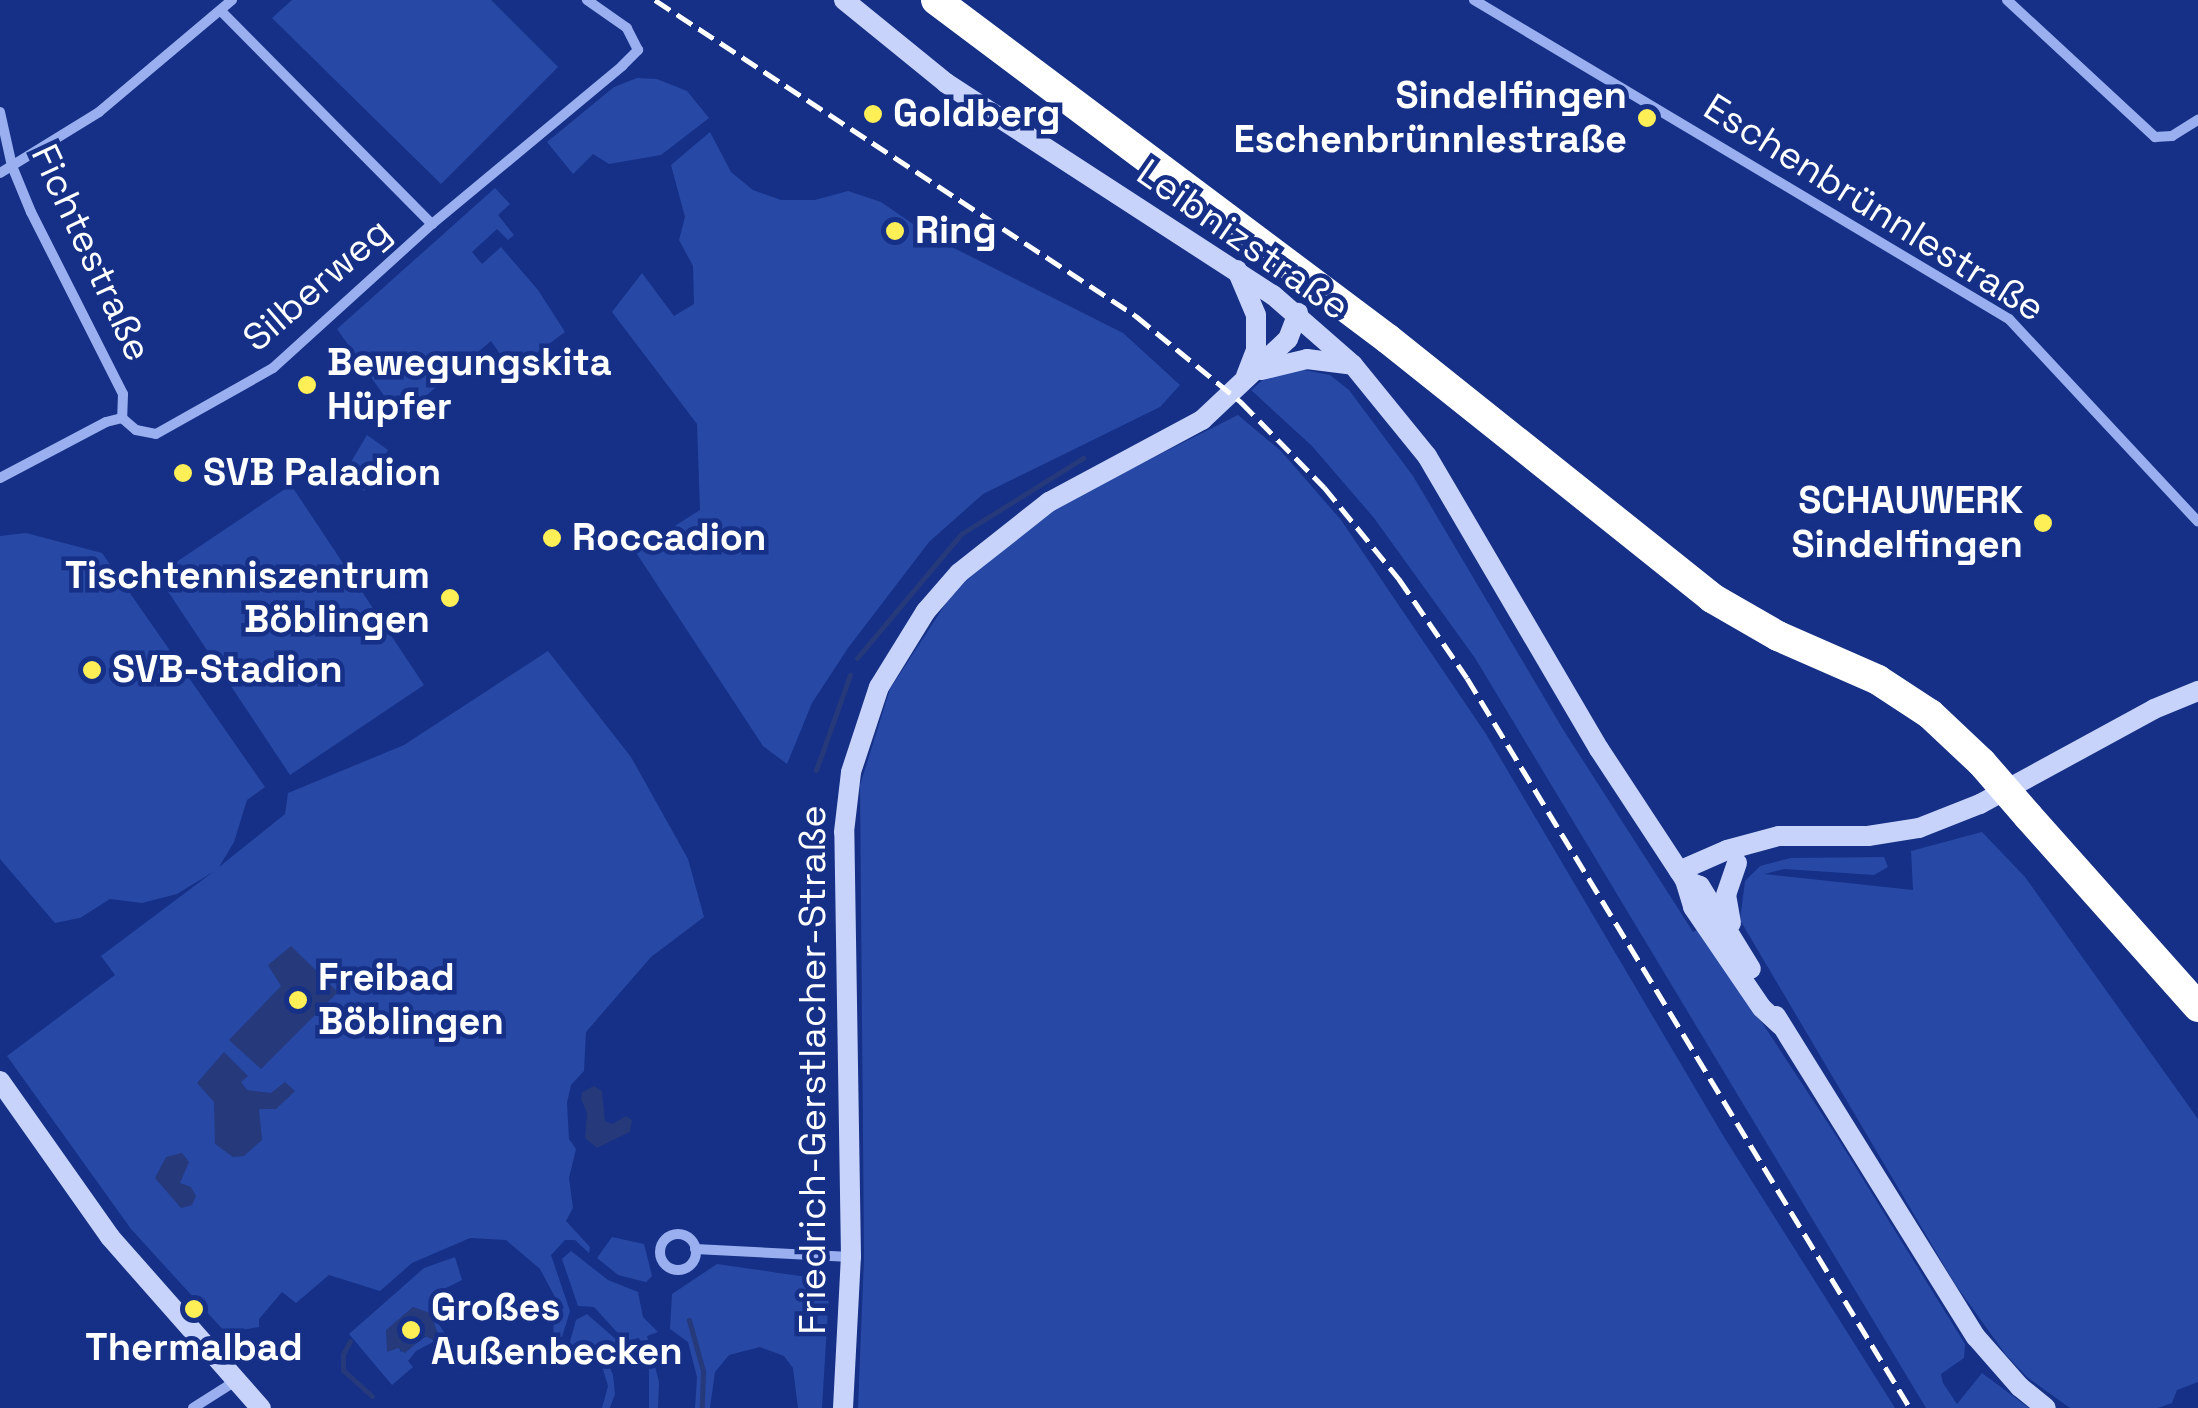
<!DOCTYPE html>
<meta charset="utf-8">
<style>
body{margin:0}
#map{position:relative;width:2198px;height:1408px;overflow:hidden;background:#153086;font-family:"Space Grotesk",sans-serif}
div>[style]{position:absolute}
.green>*{inset:0;background:#2748a5}
.water>*{inset:0;background:#25397b}
.stream>*{height:5px;margin:-2.5px;padding:0 2.5px;transform-origin:2.5px;border-radius:2.5px;background:#25397b}
.street>*{height:10px;margin:-5px;padding:0 5px;transform-origin:5px;border-radius:5px;background:#99afef}
.street>.ring{margin:-5px;padding:0;box-sizing:content-box;background:none;border:10px solid #99afef;border-radius:50%}
.secondary>*{height:20px;margin:-10px;padding:0 10px;transform-origin:10px;border-radius:10px;background:#c7d3fa}
.highway>*{height:30px;margin:-15px;padding:0 15px;transform-origin:15px;border-radius:15px;background:#fff}
.rail>*{height:5px;margin-top:-2.5px;transform-origin:0;background:repeating-linear-gradient(90deg,#fff 0 18px,transparent 0 26px)}
.highway-bridge>*{height:30px;margin:-15px;padding:0 15px;transform-origin:15px;border-radius:15px;background:#fff}
.dots>*{width:28px;height:28px;translate:-50% -50%;box-sizing:border-box;border:5px solid #153086;border-radius:50%}
span{translate:-50% -50%;white-space:nowrap;text-align:center;line-height:1.15;-webkit-text-stroke:9px #153086;paint-order:stroke}
.poi-label{font-size:38px;color:#fff;font-weight:700}
.right{translate:-100% -50%;text-align:right}
.left{translate:0 -50%;text-align:left}
.street-label{font-size:38px;color:#fff}
</style>
<div id="map">
<div class="green">
<i style="clip-path:polygon(292px 0,491px 0,558px 67px,441px 184px,272px 18px)"></i>
<i style="clip-path:polygon(637px 78px,657px 79px,687px 91px,709px 118px,661px 155px,609px 164px,593px 154px,573px 174px,547px 142px,614px 87px)"></i>
<i style="clip-path:polygon(710px 132px,731px 172px,753px 190px,781px 200px,815px 200px,848px 191px,881px 202px,932px 237px,1123px 333px,1180px 385px,1160px 407px,983px 494px,929px 542px,848px 648px,812px 703px,787px 764px,763px 746px,635px 551px,700px 510px,697px 424px,612px 312px,642px 273px,674px 316px,694px 304px,693px 266px,679px 240px,685px 217px,671px 165px)"></i>
<i style="clip-path:polygon(495px 188px,510px 204px,498px 215px,514px 235px,508px 240px,497px 229px,472px 252px,482px 264px,501px 247px,538px 290px,565px 332px,512px 371px,491px 341px,403px 415px,397px 414px,337px 329px)"></i>
<i style="clip-path:polygon(1304px 370px,1330px 375px,1349px 390px,1413px 476px,1564px 731px,1672px 899px,1693px 932px,1700px 928px,1837px 1137px,1965px 1344px,1964px 1358px,1941px 1374px,1943px 1383px,1957px 1404px,1982px 1373px,2029px 1408px,1926px 1408px,1475px 658px,1374px 518px,1312px 446px,1251px 390px,1271px 373px)"></i>
<i style="clip-path:polygon(1238px 415px,1281px 451px,1341px 520px,1486px 734px,1724px 1137px,1895px 1408px,858px 1408px,864px 1258px,860px 785px,890px 689px,963px 577px,1067px 501px)"></i>
<i style="clip-path:polygon(367px 435px,388px 450px,364px 491px,342px 477px)"></i>
<i style="clip-path:polygon(291px 485px,424px 685px,290px 775px,157px 575px)"></i>
<i style="clip-path:polygon(26px 533px,102px 553px,265px 787px,247px 800px,234px 842px,219px 867px,285px 814px,288px 793px,404px 745px,548px 651px,631px 757px,688px 859px,704px 917px,651px 957px,586px 1032px,584px 1071px,571px 1085px,567px 1103px,569px 1139px,576px 1149px,569px 1178px,573px 1208px,566px 1221px,590px 1247px,589px 1253px,575px 1240px,565px 1240px,551px 1255px,570px 1311px,562px 1337px,553px 1336px,555px 1297px,540px 1269px,506px 1240px,470px 1238px,412px 1263px,380px 1291px,329px 1275px,296px 1303px,282px 1292px,259px 1319px,259px 1327px,226px 1333px,131px 1229px,7px 1056px,115px 975px,101px 956px,213px 872px,177px 894px,142px 903px,110px 899px,80px 918px,55px 923px,0 859px,0 536px)"></i>
<i style="clip-path:polygon(1982px 832px,2025px 877px,2198px 1119px,2198px 1382px,2177px 1390px,2172px 1403px,2158px 1408px,2070px 1408px,2028px 1378px,2006px 1355px,1955px 1284px,1740px 920px,1745px 881px,1760px 866px,1791px 858px,1884px 857px,1888px 867px,1874px 875px,1784px 869px,1764px 874px,1913px 890px,1911px 851px)"></i>
<i style="clip-path:polygon(612px 1237px,644px 1244px,652px 1276px,646px 1282px,618px 1275px,597px 1258px)"></i>
<i style="clip-path:polygon(571px 1251px,608px 1280px,638px 1292px,643px 1317px,658px 1332px,647px 1336px,659px 1382px,658px 1408px,649px 1408px,649px 1364px,639px 1338px,625px 1341px,594px 1307px,578px 1306px,562px 1259px)"></i>
<i style="clip-path:polygon(455px 1257px,462px 1280px,444px 1289px,435px 1309px,438px 1323px,446px 1335px,439px 1337px,430px 1314px,413px 1307px,390px 1329px,401px 1352px,427px 1336px,435px 1341px,416px 1351px,408px 1361px,413px 1367px,392px 1385px,349px 1334px,424px 1268px)"></i>
<i style="clip-path:polygon(717px 1264px,807px 1277px,819px 1281px,829px 1293px,822px 1408px,798px 1408px,793px 1368px,784px 1356px,760px 1347px,729px 1355px,715px 1372px,710px 1408px,695px 1408px,697px 1377px,688px 1342px,670px 1329px,672px 1294px)"></i>
<i style="clip-path:polygon(587px 1314px,620px 1343px,602px 1348px,613px 1375px,615px 1394px,610px 1408px,602px 1408px,608px 1386px,602px 1366px,569px 1345px,576px 1320px)"></i>
</div>
<div class="water">
<i style="clip-path:polygon(291px 946px,338px 992px,261px 1069px,229px 1040px,281px 986px,268px 965px)"></i>
<i style="clip-path:polygon(224px 1052px,248px 1076px,241px 1082px,247px 1090px,271px 1093px,285px 1082px,295px 1091px,276px 1109px,259px 1109px,262px 1140px,244px 1156px,233px 1157px,215px 1144px,214px 1102px,197px 1083px)"></i>
<i style="clip-path:polygon(594px 1086px,602px 1091px,605px 1121px,612px 1124px,626px 1116px,632px 1120px,630px 1132px,597px 1148px,585px 1138px,587px 1113px,581px 1099px,582px 1092px)"></i>
<i style="clip-path:polygon(182px 1153px,189px 1162px,180px 1183px,191px 1187px,196px 1196px,192px 1205px,181px 1208px,155px 1178px,166px 1157px)"></i>
<i style="clip-path:polygon(413px 1307px,430px 1313px,439px 1337px,435px 1341px,425px 1336px,405px 1353px,398px 1348px,387px 1352px,386px 1330px)"></i>
</div>
<div class="stream">
<i style="left:857px;top:658px;width:162px;rotate:-50deg"></i>
<i style="left:961px;top:534px;width:144px;rotate:-31.9deg"></i>
<i style="left:816px;top:770px;width:101px;rotate:-70.3deg"></i>
<i style="left:689px;top:1320px;width:53px;rotate:74.6deg"></i>
<i style="left:703px;top:1371px;width:37px;rotate:92deg"></i>
<i style="left:350px;top:1341px;width:15px;rotate:118deg"></i>
<i style="left:343px;top:1354px;width:16px;rotate:90deg"></i>
<i style="left:343px;top:1370px;width:39px;rotate:42deg"></i>
</div>
<div class="street">
<i style="left:1474px;top:0;width:623px;rotate:30.81deg"></i>
<i style="left:2009px;top:319px;width:277px;rotate:47deg"></i>
<i style="left:2007px;top:0;width:202px;rotate:42.8deg"></i>
<i style="left:2155px;top:137px;width:17px;rotate:-3deg"></i>
<i style="left:2172px;top:136px;width:31px;rotate:-32deg"></i>
<i style="left:221px;top:11px;width:300px;rotate:45.3deg"></i>
<i style="left:0;top:112px;width:55px;rotate:77.5deg"></i>
<i style="left:12px;top:166px;width:50px;rotate:67.6deg"></i>
<i style="left:31px;top:212px;width:204px;rotate:63.2deg"></i>
<i style="left:123px;top:394px;width:24px;rotate:92deg"></i>
<i style="left:0;top:173px;width:116px;rotate:-31.6deg"></i>
<i style="left:99px;top:112px;width:174px;rotate:-40.1deg"></i>
<i style="left:122px;top:418px;width:18px;rotate:41deg"></i>
<i style="left:136px;top:430px;width:20px;rotate:11deg"></i>
<i style="left:156px;top:434px;width:134px;rotate:-29.4deg"></i>
<i style="left:273px;top:368px;width:215px;rotate:-42.2deg"></i>
<i style="left:432px;top:224px;width:247px;rotate:-39.7deg"></i>
<i style="left:622px;top:66px;width:23px;rotate:-45deg"></i>
<i style="left:638px;top:50px;width:25px;rotate:-117deg"></i>
<i style="left:627px;top:28px;width:49px;rotate:-145deg"></i>
<i style="left:0;top:478px;width:120px;rotate:-27.8deg"></i>
<i style="left:106px;top:422px;width:16px;rotate:-14deg"></i>
<i class="ring" style="left:660px;top:1234px;width:26px;height:26px"></i>
<i style="left:695px;top:1249px;width:156px;rotate:2.9deg"></i>
<i style="left:193px;top:1408px;width:49px;rotate:-32.4deg"></i>
</div>
<div class="secondary">
<i style="left:844px;top:0;width:132px;rotate:39.1deg"></i>
<i style="left:946px;top:83px;width:390px;rotate:33deg"></i>
<i style="left:1273px;top:295px;width:106px;rotate:41.2deg"></i>
<i style="left:1353px;top:365px;width:117px;rotate:50.9deg"></i>
<i style="left:1427px;top:456px;width:340px;rotate:59.6deg"></i>
<i style="left:1599px;top:749px;width:157px;rotate:56.7deg"></i>
<i style="left:1685px;top:880px;width:28px;rotate:73deg"></i>
<i style="left:1693px;top:907px;width:122px;rotate:55.7deg"></i>
<i style="left:1762px;top:1008px;width:26px;rotate:43deg"></i>
<i style="left:1237px;top:270px;width:49px;rotate:67.1deg"></i>
<i style="left:1256px;top:315px;width:35px;rotate:90deg"></i>
<i style="left:1256px;top:350px;width:28px;rotate:111deg"></i>
<i style="left:1261px;top:370px;width:47px;rotate:-13.4deg"></i>
<i style="left:1307px;top:359px;width:46px;rotate:7.4deg"></i>
<i style="left:1679px;top:871px;width:52px;rotate:-23.6deg"></i>
<i style="left:1727px;top:850px;width:54px;rotate:-15.1deg"></i>
<i style="left:1779px;top:836px;width:89px"></i>
<i style="left:1868px;top:836px;width:52px;rotate:-8.9deg"></i>
<i style="left:1919px;top:828px;width:66px;rotate:-21.5deg"></i>
<i style="left:1980px;top:804px;width:198px;rotate:-28.6deg"></i>
<i style="left:2154px;top:709px;width:48px;rotate:-22.2deg"></i>
<i style="left:1685px;top:880px;width:16px;rotate:22deg"></i>
<i style="left:1700px;top:886px;width:97px;rotate:58.4deg"></i>
<i style="left:1731px;top:923px;width:28px;rotate:-100deg"></i>
<i style="left:1726px;top:895px;width:34px;rotate:-71deg"></i>
<i style="left:1776px;top:1016px;width:378px;rotate:58.1deg"></i>
<i style="left:1976px;top:1337px;width:67px;rotate:48.7deg"></i>
<i style="left:2020px;top:1387px;width:33px;rotate:39deg"></i>
<i style="left:0;top:1081px;width:191px;rotate:54.8deg"></i>
<i style="left:110px;top:1237px;width:228px;rotate:48.6deg"></i>
<i style="left:843px;top:1408px;width:151px;rotate:-87deg"></i>
<i style="left:851px;top:1257px;width:425px;rotate:-90.9deg"></i>
<i style="left:844px;top:832px;width:60px;rotate:-83.3deg"></i>
<i style="left:851px;top:772px;width:89px;rotate:-71.8deg"></i>
<i style="left:879px;top:687px;width:89px;rotate:-58.3deg"></i>
<i style="left:926px;top:611px;width:50px;rotate:-49deg"></i>
<i style="left:959px;top:573px;width:115px;rotate:-38.3deg"></i>
<i style="left:1049px;top:502px;width:174px;rotate:-28.2deg"></i>
<i style="left:1202px;top:420px;width:118px;rotate:-43.3deg"></i>
<i style="left:1288px;top:339px;width:28px;rotate:-69deg"></i>
</div>
<div class="highway">
<i style="left:936px;top:0;width:565px;rotate:36.87deg"></i>
<i style="left:1388px;top:339px;width:415px;rotate:38.6deg"></i>
<i style="left:1712px;top:598px;width:76px;rotate:29.9deg"></i>
<i style="left:1778px;top:636px;width:109px;rotate:23.7deg"></i>
<i style="left:1878px;top:680px;width:62px;rotate:33.2deg"></i>
<i style="left:1930px;top:714px;width:71px;rotate:43.3deg"></i>
<i style="left:2028px;top:816px;width:256px;rotate:48.3deg"></i>
</div>
<div class="rail">
<i style="left:655px;top:0;width:576px;rotate:33.3deg"></i>
<i style="left:1136px;top:316px;width:136px;rotate:39.3deg"></i>
<i style="left:1241px;top:402px;width:119px;rotate:45.7deg"></i>
<i style="left:1324px;top:487px;width:119px;rotate:50.8deg"></i>
<i style="left:1399px;top:579px;width:120px;rotate:55.5deg"></i>
<i style="left:1467px;top:678px;width:854px;rotate:58.75deg"></i>
</div>
<div class="highway-bridge">
<i style="left:1982px;top:763px;width:70px;rotate:49deg"></i>
</div>
<div class="dots">
<i style="left:873px;top:114px;background:#ffef57"></i>
<i style="left:1647px;top:118px;background:#ffef57"></i>
<i style="left:895px;top:231px;background:#ffef57"></i>
<i style="left:307px;top:385px;background:#ffef57"></i>
<i style="left:183px;top:473px;background:#ffef57"></i>
<i style="left:2043px;top:523px;background:#ffef57"></i>
<i style="left:552px;top:538px;background:#ffef57"></i>
<i style="left:450px;top:598px;background:#ffef57"></i>
<i style="left:92px;top:670px;background:#ffef57"></i>
<i style="left:298px;top:1000px;background:#ffef57"></i>
<i style="left:194px;top:1309px;background:#ffef57"></i>
<i style="left:411px;top:1330px;background:#ffef57"></i>
</div>
<div class="poi-label">
<span class="right" style="left:1627px;top:118px">Sindelfingen<br>Eschenbrünnlestraße</span>
<span class="left" style="left:893px;top:114px">Goldberg</span>
<span class="left" style="left:915px;top:231px">Ring</span>
<span class="left" style="left:327px;top:385px">Bewegungskita<br>Hüpfer</span>
<span class="left" style="left:203px;top:473px">SVB Paladion</span>
<span class="right" style="left:2023px;top:523px">SCHAUWERK<br>Sindelfingen</span>
<span class="left" style="left:572px;top:538px">Roccadion</span>
<span class="right" style="left:430px;top:598px">Tischtenniszentrum<br>Böblingen</span>
<span class="left" style="left:112px;top:670px">SVB-Stadion</span>
<span class="left" style="left:318px;top:1000px">Freibad<br>Böblingen</span>
<span class="left" style="left:431px;top:1330px">Großes<br>Außenbecken</span>
<span style="left:194px;top:1348px">Thermalbad</span>
</div>
<div class="street-label">
<span style="left:1874px;top:208px;rotate:32deg">Eschenbrünnlestraße</span>
<span style="left:1243px;top:240px;rotate:35deg">Leibnizstraße</span>
<span style="left:91px;top:253px;rotate:65deg">Fichtestraße</span>
<span style="left:317px;top:285px;rotate:-41deg">Silberweg</span>
<span style="left:813px;top:1070px;rotate:-90deg">Friedrich-Gerstlacher-Straße</span>
</div>
</div>
